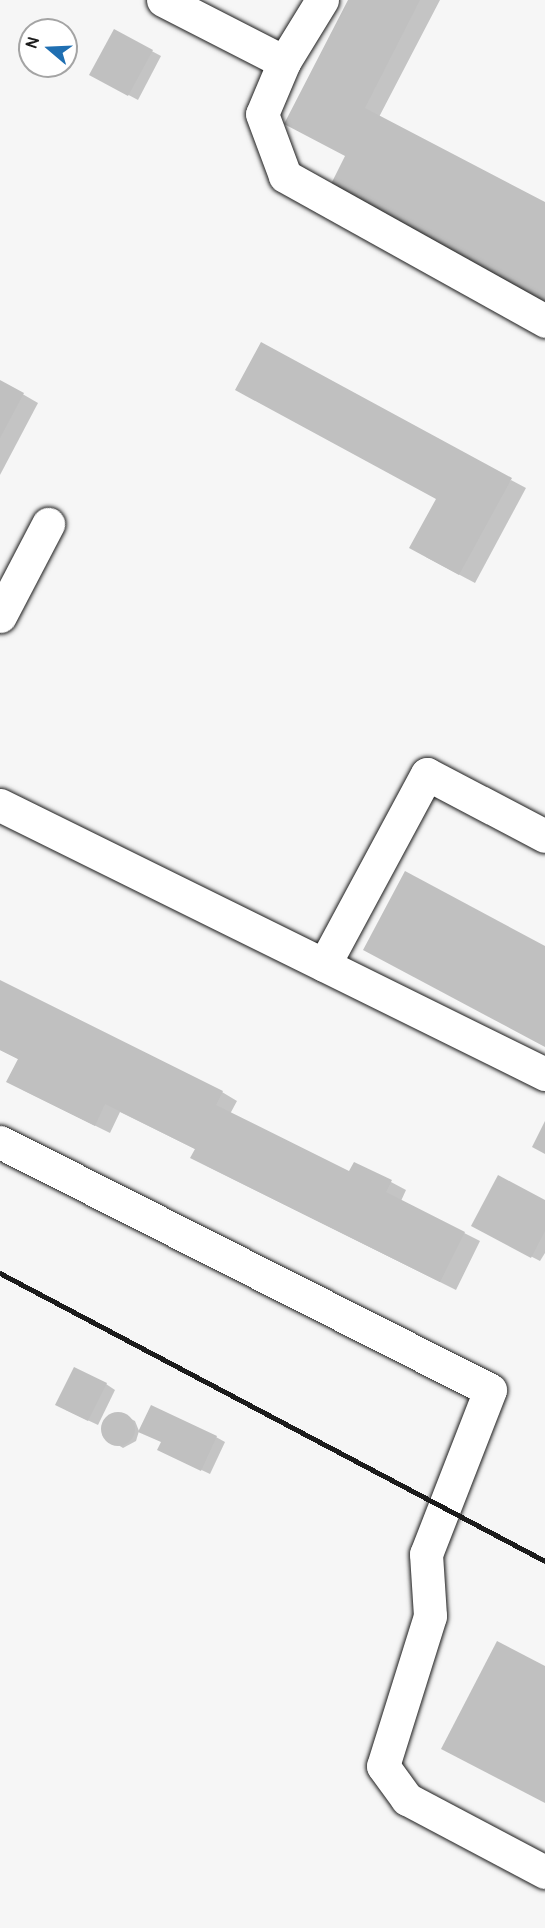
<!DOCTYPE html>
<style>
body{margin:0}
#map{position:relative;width:545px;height:1928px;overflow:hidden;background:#f6f6f6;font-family:Pangolin,sans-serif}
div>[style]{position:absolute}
.shadow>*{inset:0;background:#0003}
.building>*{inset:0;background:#c0c0c0}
.round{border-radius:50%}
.roads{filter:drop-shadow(0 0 2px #1c1c1c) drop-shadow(0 0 2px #1c1c1c)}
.minor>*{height:33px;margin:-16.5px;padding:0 16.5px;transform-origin:16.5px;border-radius:16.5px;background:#fff}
.rail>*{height:4.5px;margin:-2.25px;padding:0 2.25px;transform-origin:2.25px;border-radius:2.25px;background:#1c1c1c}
span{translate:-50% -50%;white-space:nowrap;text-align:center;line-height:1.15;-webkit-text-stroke:4.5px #fff;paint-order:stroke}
.north{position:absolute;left:18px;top:18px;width:60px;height:60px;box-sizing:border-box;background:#fff;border:2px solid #a4a4a4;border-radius:50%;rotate:289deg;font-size:16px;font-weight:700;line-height:24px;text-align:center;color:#1c1c1c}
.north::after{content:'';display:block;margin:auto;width:21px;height:27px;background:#1f6fb2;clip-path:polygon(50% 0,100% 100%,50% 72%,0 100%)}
</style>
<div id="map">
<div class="shadow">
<i style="clip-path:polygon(350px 0,440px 0,379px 117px,545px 203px,545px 301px,347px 156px)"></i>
<i style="clip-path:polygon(114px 31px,161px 56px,138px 100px,91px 75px)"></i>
<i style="clip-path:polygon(0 381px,38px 403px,0 475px)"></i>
<i style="clip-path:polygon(511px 480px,526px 488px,475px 583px,426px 557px)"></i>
<i style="clip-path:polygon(0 982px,222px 1092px,237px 1101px,230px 1114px,350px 1173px,391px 1182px,406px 1190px,401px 1201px,480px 1241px,456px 1290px,207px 1166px,197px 1150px,120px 1112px,110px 1133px,23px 1090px,20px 1060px,0 1050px)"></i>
<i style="clip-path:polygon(545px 1202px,545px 1253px,540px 1261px,482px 1231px)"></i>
<i style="clip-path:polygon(106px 1384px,115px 1390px,98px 1425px,66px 1410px)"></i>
<i style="clip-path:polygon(121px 1414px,135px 1421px,139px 1431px,136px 1441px,123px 1448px,105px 1437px,103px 1428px,110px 1416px)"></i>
<i style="clip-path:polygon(216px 1437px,225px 1442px,210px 1474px,168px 1454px,162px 1442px)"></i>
</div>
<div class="building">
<i style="clip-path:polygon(348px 0,420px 0,365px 108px,545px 202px,545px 302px,328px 190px,345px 156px,284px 124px)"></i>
<i style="clip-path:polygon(114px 29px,153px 50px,128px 96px,89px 75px)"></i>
<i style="clip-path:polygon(261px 342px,512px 478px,459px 575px,409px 548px,436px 499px,235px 390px)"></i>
<i style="clip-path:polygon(0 380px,24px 393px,0 438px)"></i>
<i style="clip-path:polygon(405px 871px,545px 946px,545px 1047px,363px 950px)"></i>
<i style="clip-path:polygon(0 980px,223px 1091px,216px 1105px,349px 1171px,354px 1162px,392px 1180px,386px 1192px,465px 1232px,440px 1282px,190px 1158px,195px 1149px,105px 1104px,95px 1126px,6px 1082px,18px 1059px,0 1050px)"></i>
<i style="clip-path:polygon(545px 1121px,545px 1154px,532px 1147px)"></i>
<i style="clip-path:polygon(498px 1175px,545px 1200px,545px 1231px,531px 1258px,471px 1226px)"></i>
<i style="clip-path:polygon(74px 1367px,107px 1383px,88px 1421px,55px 1405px)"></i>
<i style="clip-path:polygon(151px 1405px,217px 1436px,201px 1471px,157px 1450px,161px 1442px,138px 1432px)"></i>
<i class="round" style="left:101px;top:1412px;width:34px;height:34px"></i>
<i style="clip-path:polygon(497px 1641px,545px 1666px,545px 1803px,441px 1749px)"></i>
</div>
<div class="roads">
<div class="minor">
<i style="left:163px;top:0;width:136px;rotate:27.1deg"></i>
<i style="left:322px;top:0;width:73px;rotate:121.5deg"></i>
<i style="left:284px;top:62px;width:56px;rotate:112.9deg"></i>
<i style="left:262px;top:114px;width:66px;rotate:69.6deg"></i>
<i style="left:285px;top:176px;width:298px;rotate:29.1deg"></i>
<i style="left:0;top:616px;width:104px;rotate:-62.4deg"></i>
<i style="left:0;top:805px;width:608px;rotate:26.27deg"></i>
<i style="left:324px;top:965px;width:217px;rotate:-61.7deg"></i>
<i style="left:427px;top:774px;width:133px;rotate:27.7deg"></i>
<i style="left:0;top:1142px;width:549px;rotate:26.84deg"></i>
<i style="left:490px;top:1390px;width:176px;rotate:111.3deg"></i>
<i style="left:426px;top:1554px;width:62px;rotate:86.3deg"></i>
<i style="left:430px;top:1616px;width:157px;rotate:107.4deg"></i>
<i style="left:383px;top:1766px;width:41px;rotate:54deg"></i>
<i style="left:407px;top:1799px;width:156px;rotate:27.9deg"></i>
</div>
</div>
<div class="rail">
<i style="left:0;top:1273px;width:616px;rotate:27.85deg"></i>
</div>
<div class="north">N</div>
</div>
